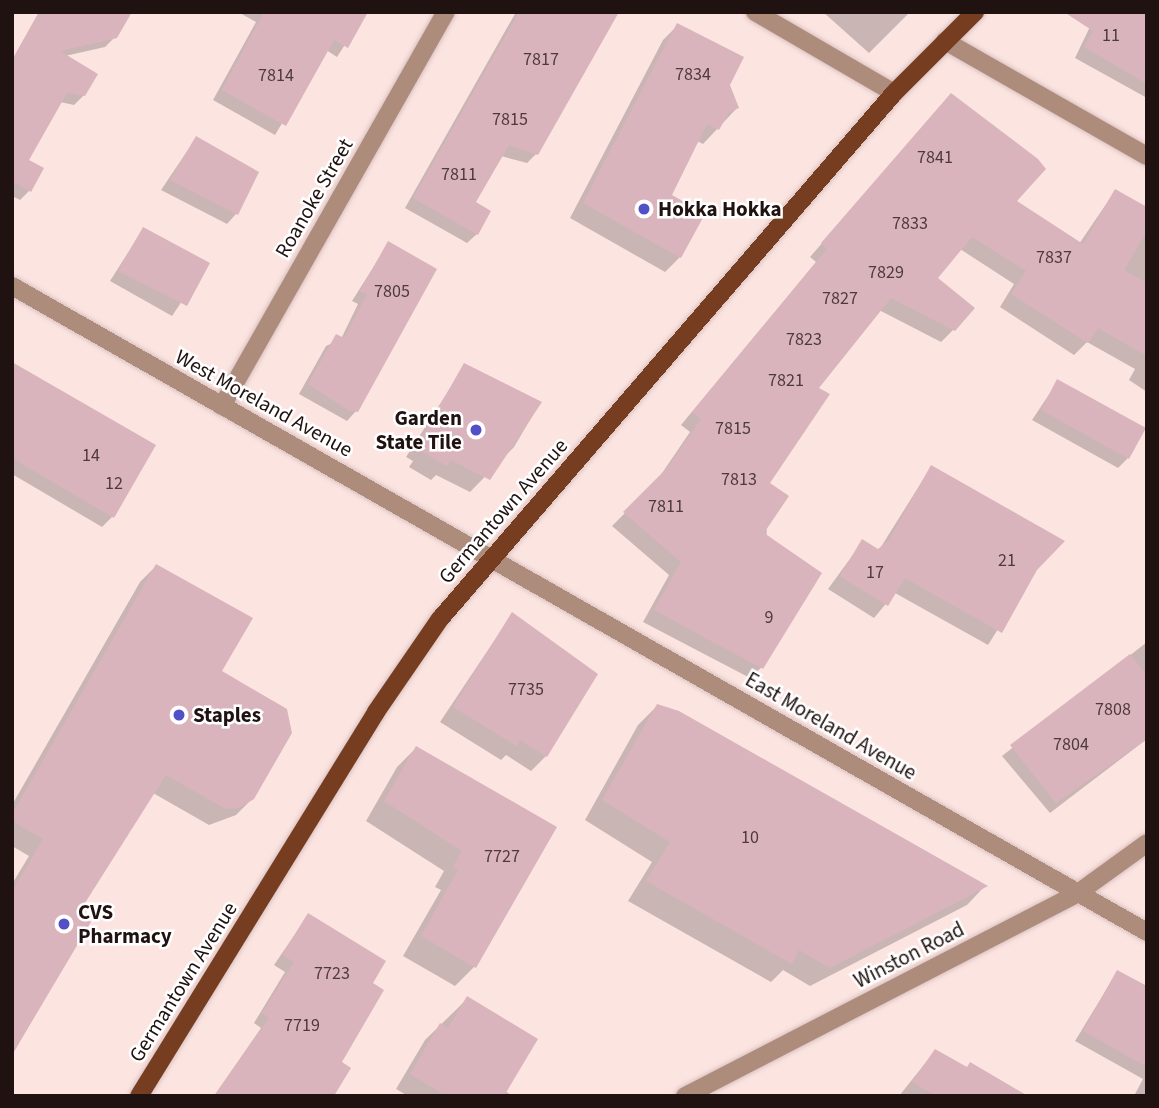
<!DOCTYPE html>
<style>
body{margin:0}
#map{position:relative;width:1159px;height:1108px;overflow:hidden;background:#fce4e1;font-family:"Source Sans 3",sans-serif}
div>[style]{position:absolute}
.shadow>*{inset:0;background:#0003}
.building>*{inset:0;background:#dab4bd}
.roads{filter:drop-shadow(0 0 2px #d9c2c0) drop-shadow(0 0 2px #d9c2c0)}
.minor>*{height:18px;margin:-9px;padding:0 9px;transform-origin:9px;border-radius:9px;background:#ae8c7c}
.major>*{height:18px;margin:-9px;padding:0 9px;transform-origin:9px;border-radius:9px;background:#763d20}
.dots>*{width:19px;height:19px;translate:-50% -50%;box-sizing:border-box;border:4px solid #fff;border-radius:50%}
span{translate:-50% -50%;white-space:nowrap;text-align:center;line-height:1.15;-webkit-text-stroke:5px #fff;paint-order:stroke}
.number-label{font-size:18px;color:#4e3a3c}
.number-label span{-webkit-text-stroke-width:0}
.street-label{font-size:21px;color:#1f1211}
.poi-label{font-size:21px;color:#1f1211;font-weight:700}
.left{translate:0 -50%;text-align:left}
.right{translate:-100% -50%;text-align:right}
.frame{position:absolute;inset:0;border:14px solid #1f1211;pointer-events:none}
</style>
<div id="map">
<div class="shadow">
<i style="clip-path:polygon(39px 12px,115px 37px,105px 47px,65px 56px,84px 95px,74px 105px,60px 102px,26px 160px,29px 191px,20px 200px,12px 196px,12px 60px)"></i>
<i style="clip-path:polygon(238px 12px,366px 12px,337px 57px,326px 50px,275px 135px,213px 100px,256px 22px)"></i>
<i style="clip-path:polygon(516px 12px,617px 12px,537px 153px,527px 163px,501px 156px,474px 203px,477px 234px,467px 243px,405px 208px)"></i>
<i style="clip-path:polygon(823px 12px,910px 12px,869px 53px)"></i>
<i style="clip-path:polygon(1097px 12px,1147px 12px,1147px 98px,1075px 58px)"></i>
<i style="clip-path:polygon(678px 25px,728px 84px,737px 108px,703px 144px,697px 141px,669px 196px,680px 257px,665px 272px,570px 218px,663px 40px)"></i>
<i style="clip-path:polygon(939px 108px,1015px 202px,1079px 244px,1115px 191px,1147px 209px,1147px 392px,1129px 380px,1135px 369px,1087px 342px,1074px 355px,1000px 307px,1014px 284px,960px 249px,936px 278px,954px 329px,941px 342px,879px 310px,816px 389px,768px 483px,763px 666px,750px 678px,643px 622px,669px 575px,612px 526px,656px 482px,690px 432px,681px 425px,816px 262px,810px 257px)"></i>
<i style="clip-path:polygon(196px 138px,236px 214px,227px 224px,161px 190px)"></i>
<i style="clip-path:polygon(143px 229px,207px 264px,172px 316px,110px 281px)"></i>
<i style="clip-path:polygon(388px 244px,356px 411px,347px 421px,299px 394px,326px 346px,341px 339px,358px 304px,352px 301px)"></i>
<i style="clip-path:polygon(12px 364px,112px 517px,102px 527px,12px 474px)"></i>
<i style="clip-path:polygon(465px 365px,540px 403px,514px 447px,470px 492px,436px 475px,431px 480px,409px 467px,413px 461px,406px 457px)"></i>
<i style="clip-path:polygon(1058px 381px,1128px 458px,1118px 468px,1032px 420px)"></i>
<i style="clip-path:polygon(931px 467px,1036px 569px,988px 645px,895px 593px,874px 618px,828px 589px,863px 541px,879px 550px)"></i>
<i style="clip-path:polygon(156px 566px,220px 671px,253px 798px,236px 815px,209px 825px,153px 793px,76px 915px,88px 922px,12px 1055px,12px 884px,29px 856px,12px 846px,12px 805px,140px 582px)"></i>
<i style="clip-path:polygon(512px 614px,546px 756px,531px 771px,506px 755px,501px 760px,440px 722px)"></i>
<i style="clip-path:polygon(1147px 642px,1147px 739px,1050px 813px,1002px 756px)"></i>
<i style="clip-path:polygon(657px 706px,985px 886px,967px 905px,810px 986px,783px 970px,771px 982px,628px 901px,652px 862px,585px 820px,638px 725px)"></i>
<i style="clip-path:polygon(416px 748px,555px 828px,474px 967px,455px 986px,403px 956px,441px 890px,435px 887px,444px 871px,366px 821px,397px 767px)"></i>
<i style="clip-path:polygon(308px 915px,370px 984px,339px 1063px,214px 1096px,261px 1028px,254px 1023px,285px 972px,274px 965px)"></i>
<i style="clip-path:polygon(1117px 972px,1147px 988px,1147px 1096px,1134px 1096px,1143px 1079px,1075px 1041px)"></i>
<i style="clip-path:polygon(467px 999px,505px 1091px,513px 1096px,408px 1096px,396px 1089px,425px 1040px)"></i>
<i style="clip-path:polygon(935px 1051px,1019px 1096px,899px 1096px)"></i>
</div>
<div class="building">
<i style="clip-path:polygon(39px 12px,132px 12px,117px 38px,60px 51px,98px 74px,85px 96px,67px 93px,29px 160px,44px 168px,31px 192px,16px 183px,12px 189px,12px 61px)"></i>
<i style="clip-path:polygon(264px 12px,368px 12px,348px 48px,334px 40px,286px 126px,222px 90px)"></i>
<i style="clip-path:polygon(519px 12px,619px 12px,538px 155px,509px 145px,476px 202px,491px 211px,478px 235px,413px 198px)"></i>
<i style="clip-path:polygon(1064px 12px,1147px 12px,1147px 84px,1084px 47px,1093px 31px)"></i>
<i style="clip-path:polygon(677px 23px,744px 57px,730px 85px,739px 108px,729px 112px,719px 130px,707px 124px,672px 195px,705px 214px,681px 258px,583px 203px)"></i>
<i style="clip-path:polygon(951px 93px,1038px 159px,1046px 169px,1017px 201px,1083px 244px,1115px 189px,1147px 207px,1147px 231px,1124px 270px,1147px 283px,1147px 356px,1098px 328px,1088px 343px,1011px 294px,1026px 271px,972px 237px,938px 278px,975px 308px,955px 331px,891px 298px,819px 388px,830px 394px,770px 483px,789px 496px,764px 533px,822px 573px,763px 669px,654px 610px,681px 562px,623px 512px,668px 467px,701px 419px,692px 412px,827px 249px,821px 243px)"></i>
<i style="clip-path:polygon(196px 136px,259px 172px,238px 215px,170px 180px)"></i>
<i style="clip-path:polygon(143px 227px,210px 263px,187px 306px,118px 271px)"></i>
<i style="clip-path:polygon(388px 241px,437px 269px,358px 412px,350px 411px,308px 384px,336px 334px,344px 338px,367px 294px,360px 291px)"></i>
<i style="clip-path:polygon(12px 362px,156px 445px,114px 518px,12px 458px)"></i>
<i style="clip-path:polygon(464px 363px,542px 402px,490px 480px,451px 460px,447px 466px,422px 452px,426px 445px,419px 442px)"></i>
<i style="clip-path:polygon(1057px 379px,1146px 428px,1129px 459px,1041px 410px)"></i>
<i style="clip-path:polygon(931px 465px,1065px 541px,1037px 570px,1002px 633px,905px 578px,888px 606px,840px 576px,862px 539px,878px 549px,889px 540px)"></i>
<i style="clip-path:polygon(156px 564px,253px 618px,222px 671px,287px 709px,292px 733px,254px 799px,239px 808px,226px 809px,166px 775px,78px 914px,91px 922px,12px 1055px,12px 892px,43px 839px,12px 821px,12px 814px)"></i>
<i style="clip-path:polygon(512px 612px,598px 674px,547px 757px,520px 740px,517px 746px,453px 707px)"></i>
<i style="clip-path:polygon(1130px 654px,1147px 676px,1147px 739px,1056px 803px,1010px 745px)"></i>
<i style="clip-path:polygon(657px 704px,679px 711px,988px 886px,830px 968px,799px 950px,792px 964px,646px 881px,670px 842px,602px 800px)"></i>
<i style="clip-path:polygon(416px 746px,557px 827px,476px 968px,421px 936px,458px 870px,453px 867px,462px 851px,384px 801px)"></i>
<i style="clip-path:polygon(308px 913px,386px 961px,373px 983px,384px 990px,342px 1062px,351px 1068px,334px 1096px,214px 1096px,269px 1018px,262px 1013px,294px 962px,282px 955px)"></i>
<i style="clip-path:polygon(1117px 970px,1147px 986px,1147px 1067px,1083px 1031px)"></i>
<i style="clip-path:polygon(467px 996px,538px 1039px,504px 1096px,446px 1096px,410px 1074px,440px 1023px,448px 1028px)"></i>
<i style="clip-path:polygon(935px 1049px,967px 1067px,970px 1062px,1028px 1096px,936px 1096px,912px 1082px)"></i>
</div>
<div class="roads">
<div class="minor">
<i style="left:755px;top:12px;width:161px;rotate:30.2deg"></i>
<i style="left:945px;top:41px;width:232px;rotate:29.7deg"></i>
<i style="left:12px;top:286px;width:1306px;rotate:29.65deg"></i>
<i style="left:222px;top:406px;width:453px;rotate:-60.4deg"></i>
<i style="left:685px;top:1096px;width:442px;rotate:-27.3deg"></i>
<i style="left:1078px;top:893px;width:85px;rotate:-35.9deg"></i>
</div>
<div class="major">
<i style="left:139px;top:1096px;width:451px;rotate:-58.3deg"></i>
<i style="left:376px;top:712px;width:113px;rotate:-55.5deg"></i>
<i style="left:440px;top:619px;width:695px;rotate:-49.2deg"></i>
<i style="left:894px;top:93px;width:115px;rotate:-45deg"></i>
</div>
</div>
<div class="dots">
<i style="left:644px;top:209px;background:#534fc6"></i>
<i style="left:476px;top:430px;background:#534fc6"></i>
<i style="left:179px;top:715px;background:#534fc6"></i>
<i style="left:64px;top:924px;background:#534fc6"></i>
</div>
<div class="number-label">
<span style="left:1111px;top:36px">11</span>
<span style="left:541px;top:60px">7817</span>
<span style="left:693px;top:75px">7834</span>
<span style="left:276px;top:76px">7814</span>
<span style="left:510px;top:120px">7815</span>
<span style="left:935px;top:158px">7841</span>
<span style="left:459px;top:175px">7811</span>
<span style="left:910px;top:224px">7833</span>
<span style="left:1054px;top:258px">7837</span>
<span style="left:886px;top:273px">7829</span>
<span style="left:392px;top:292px">7805</span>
<span style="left:840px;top:299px">7827</span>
<span style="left:804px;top:340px">7823</span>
<span style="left:786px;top:381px">7821</span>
<span style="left:733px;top:429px">7815</span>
<span style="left:91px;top:456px">14</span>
<span style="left:739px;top:480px">7813</span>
<span style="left:114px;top:484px">12</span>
<span style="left:666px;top:507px">7811</span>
<span style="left:1007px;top:561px">21</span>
<span style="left:875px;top:573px">17</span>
<span style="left:769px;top:618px">9</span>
<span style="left:526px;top:690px">7735</span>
<span style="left:1113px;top:710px">7808</span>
<span style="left:1071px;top:745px">7804</span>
<span style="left:750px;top:838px">10</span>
<span style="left:502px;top:857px">7727</span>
<span style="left:332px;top:974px">7723</span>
<span style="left:302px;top:1026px">7719</span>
</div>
<div class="street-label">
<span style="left:314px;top:198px;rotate:-60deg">Roanoke Street</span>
<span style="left:264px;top:403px;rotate:29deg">West Moreland Avenue</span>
<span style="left:503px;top:511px;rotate:-49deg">Germantown Avenue</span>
<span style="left:831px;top:726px;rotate:30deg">East Moreland Avenue</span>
<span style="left:909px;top:955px;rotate:-27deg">Winston Road</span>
<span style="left:183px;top:982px;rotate:-58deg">Germantown Avenue</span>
</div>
<div class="poi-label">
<span class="left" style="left:658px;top:209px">Hokka Hokka</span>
<span class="right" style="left:462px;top:430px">Garden<br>State Tile</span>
<span class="left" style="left:193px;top:715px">Staples</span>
<span class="left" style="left:78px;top:924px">CVS<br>Pharmacy</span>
</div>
<div class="frame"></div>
</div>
